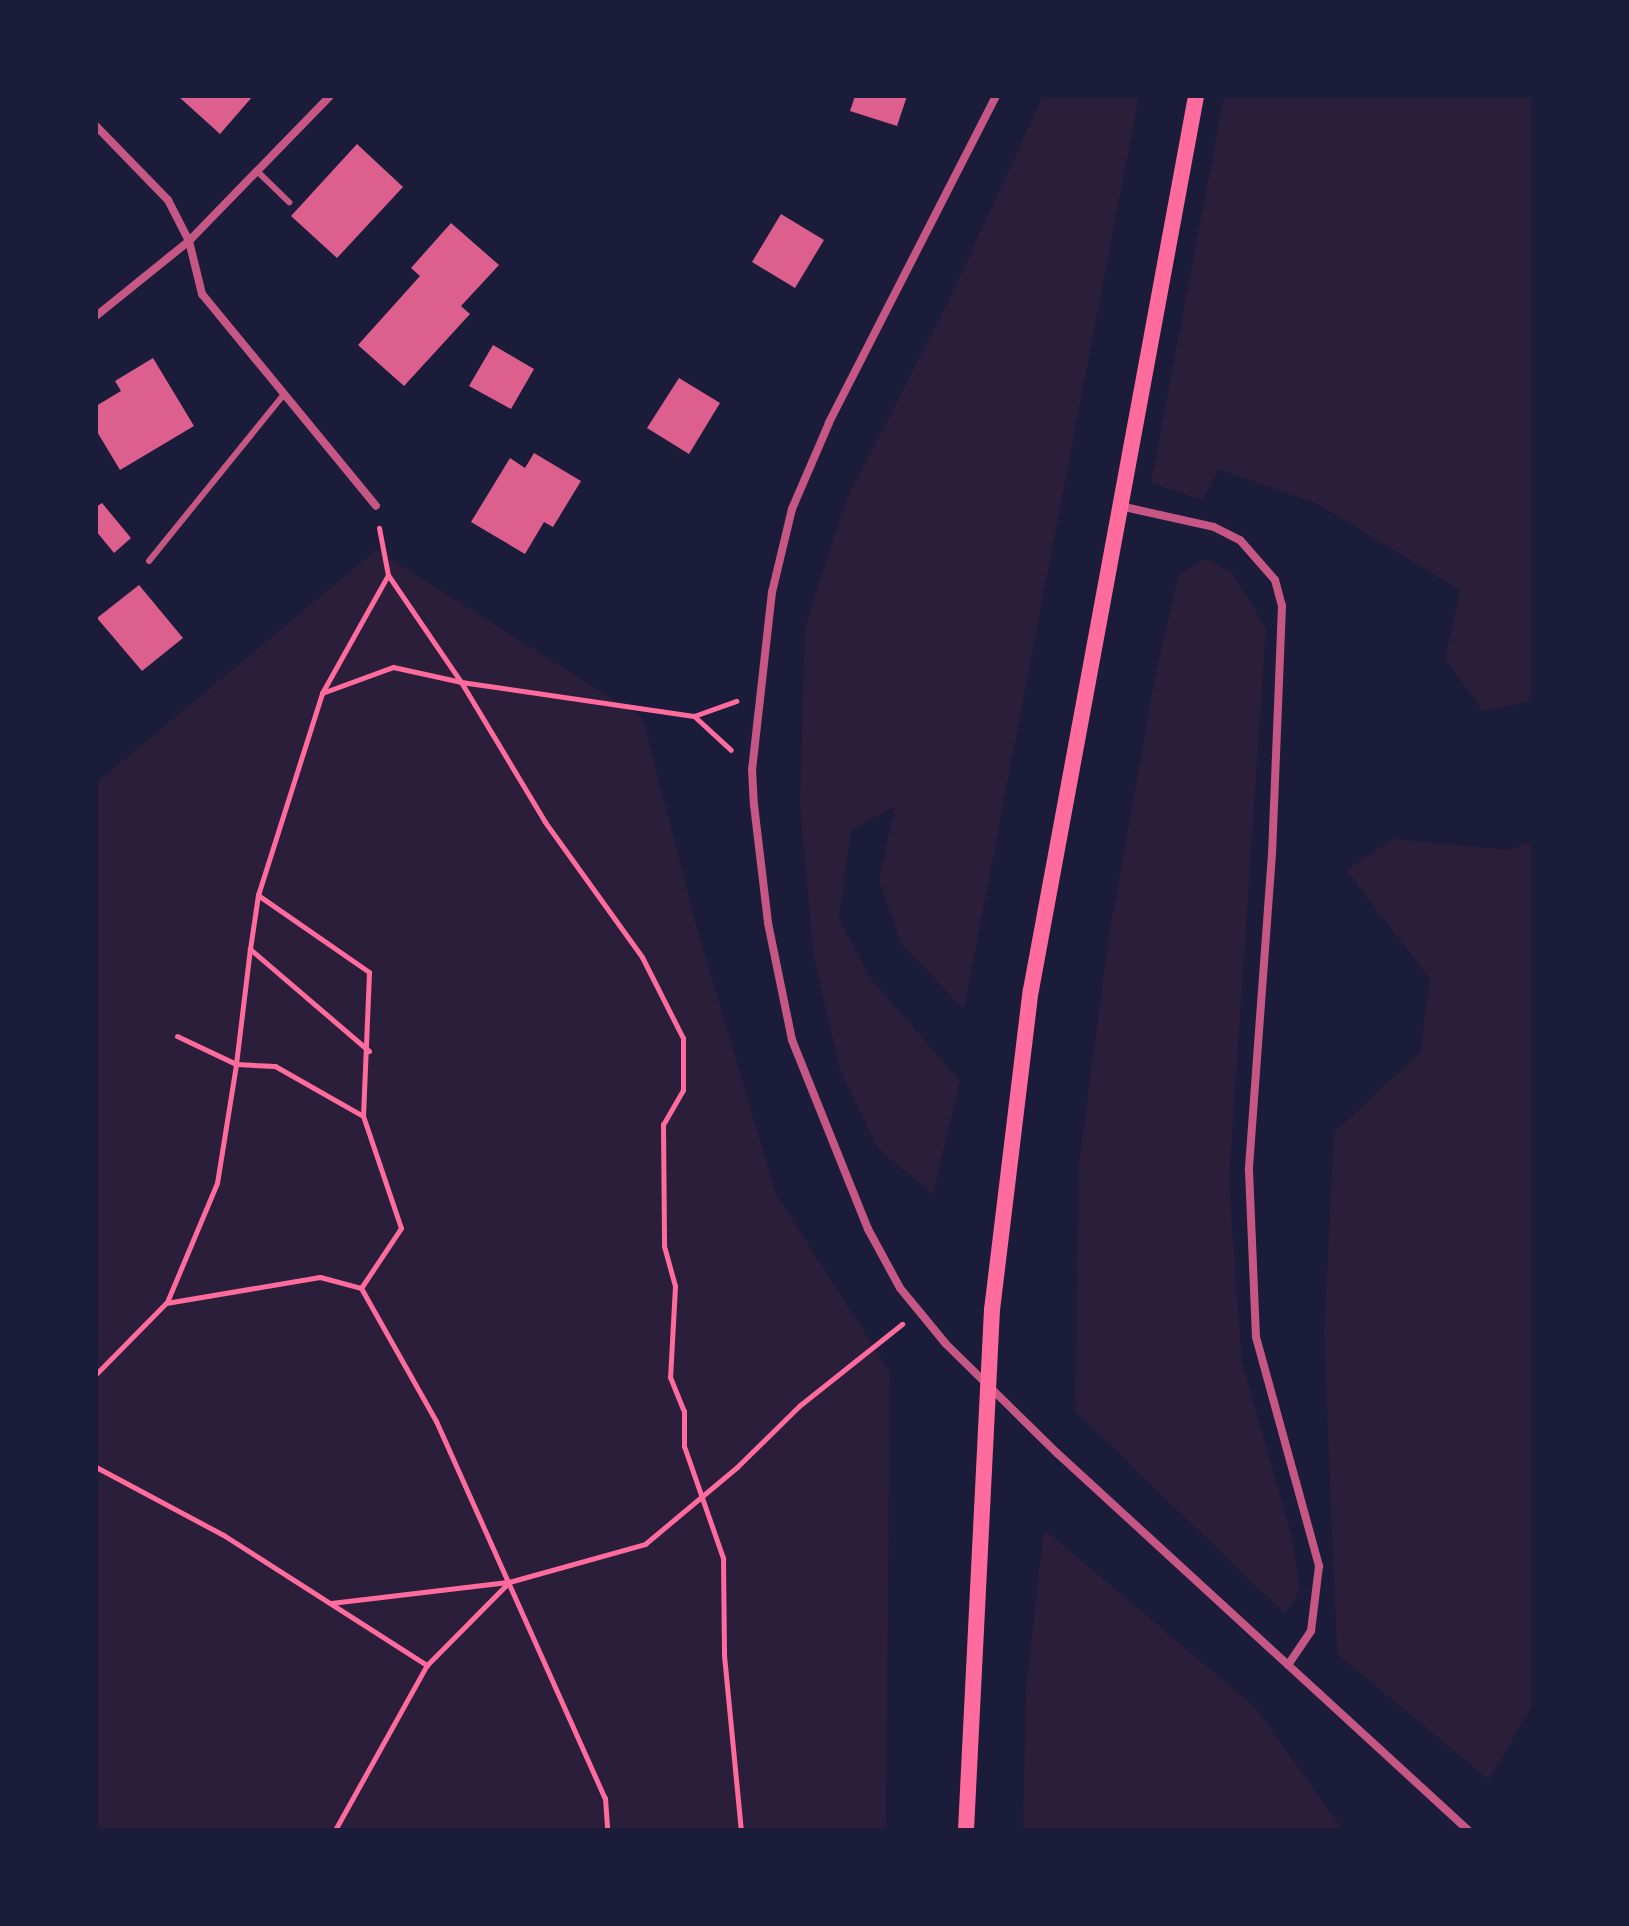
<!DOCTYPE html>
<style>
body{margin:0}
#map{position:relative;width:1629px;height:1926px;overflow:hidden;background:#1b1b3a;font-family:"PT Sans Narrow",sans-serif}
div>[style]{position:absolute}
.green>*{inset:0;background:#2a1e3b}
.building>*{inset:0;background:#dd5f8e}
.path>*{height:5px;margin:-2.5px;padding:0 2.5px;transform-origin:2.5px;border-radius:2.5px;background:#ff6b9d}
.service>*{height:6px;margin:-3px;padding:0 3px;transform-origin:3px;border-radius:3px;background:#c65784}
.minor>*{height:8px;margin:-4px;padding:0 4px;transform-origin:4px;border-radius:4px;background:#c65784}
.secondary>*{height:16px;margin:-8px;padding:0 8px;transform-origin:8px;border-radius:8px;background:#ff6b9d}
span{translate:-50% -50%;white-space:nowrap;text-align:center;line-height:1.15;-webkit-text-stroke:6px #1b1b3a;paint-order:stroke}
.frame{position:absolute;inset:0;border:98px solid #1b1b3a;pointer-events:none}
</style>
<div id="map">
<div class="green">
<i style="clip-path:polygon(1043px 96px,1139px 96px,964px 1009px,901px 944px,879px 880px,895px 806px,851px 830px,839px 918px,870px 978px,960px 1081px,933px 1194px,878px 1149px,840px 1070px,813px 954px,800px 804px,805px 627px,845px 502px,947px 304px)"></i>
<i style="clip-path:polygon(1224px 96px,1533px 96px,1533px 701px,1483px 711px,1445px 659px,1460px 590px,1319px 505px,1219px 469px,1202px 500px,1151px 483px)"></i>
<i style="clip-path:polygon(376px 550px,643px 718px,695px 921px,776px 1194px,890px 1372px,886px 1830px,96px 1830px,96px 783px)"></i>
<i style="clip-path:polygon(1206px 559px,1232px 573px,1266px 628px,1229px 1183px,1242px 1362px,1292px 1537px,1300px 1590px,1285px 1614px,1075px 1411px,1079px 1163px,1109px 935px,1156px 672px,1179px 574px)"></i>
<i style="clip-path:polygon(1394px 839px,1510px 850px,1533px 841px,1533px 1704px,1489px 1780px,1337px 1654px,1324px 1333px,1334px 1133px,1420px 1052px,1430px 979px,1346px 870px)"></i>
<i style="clip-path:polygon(1044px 1529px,1254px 1706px,1343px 1830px,1023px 1830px,1026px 1688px)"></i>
</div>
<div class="building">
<i style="clip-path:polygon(178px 96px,253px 96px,220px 134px)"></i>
<i style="clip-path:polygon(855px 96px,907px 96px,897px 126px,850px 111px)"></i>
<i style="clip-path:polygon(357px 144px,403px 187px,337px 258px,291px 216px)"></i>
<i style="clip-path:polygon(781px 214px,824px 240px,795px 288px,752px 262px)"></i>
<i style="clip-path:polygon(451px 223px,499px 265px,461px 306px,470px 314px,404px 386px,358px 345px,420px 276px,411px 268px)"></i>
<i style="clip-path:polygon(493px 345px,534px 369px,511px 409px,469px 386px)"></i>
<i style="clip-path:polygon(153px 358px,194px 426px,120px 470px,96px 430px,96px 406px,121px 391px,115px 381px)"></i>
<i style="clip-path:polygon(679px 378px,720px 403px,689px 454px,647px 428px)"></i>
<i style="clip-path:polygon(534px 453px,581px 481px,553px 527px,544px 522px,525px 554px,471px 522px,510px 458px,525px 468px)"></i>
<i style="clip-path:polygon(102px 503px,131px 538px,114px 553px,96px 531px,96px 507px)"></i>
<i style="clip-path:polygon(139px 585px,183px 638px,142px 671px,97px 618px)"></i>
</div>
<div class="path">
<i style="left:388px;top:575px;width:130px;rotate:55.7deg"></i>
<i style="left:461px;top:682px;width:235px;rotate:8.3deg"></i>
<i style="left:694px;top:716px;width:45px;rotate:-19.7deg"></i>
<i style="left:322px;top:693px;width:76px;rotate:-20.1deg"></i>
<i style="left:393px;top:667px;width:70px;rotate:12.4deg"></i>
<i style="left:461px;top:682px;width:163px;rotate:59deg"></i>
<i style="left:545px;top:822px;width:166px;rotate:54.3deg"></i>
<i style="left:642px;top:957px;width:91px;rotate:63.2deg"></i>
<i style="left:683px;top:1038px;width:52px;rotate:90deg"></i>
<i style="left:683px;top:1090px;width:39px;rotate:120deg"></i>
<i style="left:663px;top:1124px;width:122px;rotate:89.5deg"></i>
<i style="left:664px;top:1246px;width:41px;rotate:74.6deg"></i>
<i style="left:675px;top:1286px;width:91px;rotate:93.1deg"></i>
<i style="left:670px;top:1377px;width:37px;rotate:68deg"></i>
<i style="left:684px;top:1411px;width:35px;rotate:90deg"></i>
<i style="left:684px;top:1446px;width:119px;rotate:70.8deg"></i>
<i style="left:723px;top:1558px;width:97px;rotate:89.4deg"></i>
<i style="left:724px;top:1655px;width:176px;rotate:84.5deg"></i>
<i style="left:694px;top:716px;width:50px;rotate:42.6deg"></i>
<i style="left:177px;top:1036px;width:65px;rotate:25.4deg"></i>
<i style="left:236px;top:1064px;width:116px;rotate:-83.1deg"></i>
<i style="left:369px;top:1051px;width:157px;rotate:-139.4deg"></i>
<i style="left:250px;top:949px;width:55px;rotate:-81.6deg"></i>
<i style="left:258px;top:895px;width:212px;rotate:-72.4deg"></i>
<i style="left:322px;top:693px;width:135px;rotate:-60.8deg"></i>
<i style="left:388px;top:575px;width:48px;rotate:-100.8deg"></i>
<i style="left:361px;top:1288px;width:72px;rotate:-56.3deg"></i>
<i style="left:401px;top:1228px;width:118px;rotate:-108.7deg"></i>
<i style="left:167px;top:1302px;width:129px;rotate:-67.2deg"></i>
<i style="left:217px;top:1183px;width:121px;rotate:-80.9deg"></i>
<i style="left:236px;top:1064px;width:39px;rotate:3deg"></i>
<i style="left:275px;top:1066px;width:101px;rotate:29.6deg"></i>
<i style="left:363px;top:1116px;width:144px;rotate:-87.6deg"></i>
<i style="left:369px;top:972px;width:135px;rotate:-145.3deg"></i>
<i style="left:96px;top:1374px;width:100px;rotate:-45.4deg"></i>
<i style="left:166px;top:1303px;width:156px;rotate:-9.6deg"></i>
<i style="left:320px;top:1277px;width:42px;rotate:15deg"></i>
<i style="left:361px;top:1288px;width:153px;rotate:60.6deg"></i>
<i style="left:436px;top:1421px;width:413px;rotate:65.9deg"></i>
<i style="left:605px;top:1798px;width:32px;rotate:86deg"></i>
<i style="left:96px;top:1467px;width:146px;rotate:28.1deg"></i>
<i style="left:225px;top:1536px;width:240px;rotate:32.6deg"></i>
<i style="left:331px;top:1603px;width:178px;rotate:-6.8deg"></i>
<i style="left:335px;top:1830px;width:189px;rotate:-60.9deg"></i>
<i style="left:427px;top:1665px;width:117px;rotate:-45.3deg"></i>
<i style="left:509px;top:1582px;width:141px;rotate:-15.6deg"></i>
<i style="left:645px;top:1544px;width:120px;rotate:-39.9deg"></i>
<i style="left:737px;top:1467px;width:87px;rotate:-44.5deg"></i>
<i style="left:799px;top:1406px;width:132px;rotate:-38.5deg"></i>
</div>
<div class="service">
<i style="left:257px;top:171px;width:45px;rotate:44.1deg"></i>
<i style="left:149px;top:561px;width:215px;rotate:-51deg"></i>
</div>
<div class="minor">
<i style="left:996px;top:96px;width:367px;rotate:117.1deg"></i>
<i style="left:829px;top:423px;width:94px;rotate:113.3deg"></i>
<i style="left:792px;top:509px;width:85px;rotate:103.5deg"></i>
<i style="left:772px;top:592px;width:178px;rotate:96.4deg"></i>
<i style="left:752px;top:769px;width:36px;rotate:87deg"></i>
<i style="left:754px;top:805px;width:119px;rotate:83.2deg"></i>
<i style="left:768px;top:923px;width:119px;rotate:78.4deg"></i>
<i style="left:792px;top:1040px;width:204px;rotate:68.1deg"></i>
<i style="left:868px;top:1229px;width:67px;rotate:61.5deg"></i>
<i style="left:900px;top:1288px;width:72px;rotate:50.6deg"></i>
<i style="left:946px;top:1344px;width:156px;rotate:44.5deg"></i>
<i style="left:1057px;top:1453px;width:558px;rotate:42.53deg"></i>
<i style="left:96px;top:126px;width:103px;rotate:45.8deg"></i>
<i style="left:168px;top:200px;width:46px;rotate:62.9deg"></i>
<i style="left:189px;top:241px;width:55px;rotate:76.2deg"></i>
<i style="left:202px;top:294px;width:274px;rotate:50.6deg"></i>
<i style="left:96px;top:316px;width:119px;rotate:-38.9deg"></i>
<i style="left:189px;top:241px;width:202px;rotate:-45.8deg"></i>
<i style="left:1120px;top:506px;width:96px;rotate:12.6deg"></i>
<i style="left:1214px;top:527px;width:29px;rotate:27deg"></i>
<i style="left:1240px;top:540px;width:53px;rotate:48.8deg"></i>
<i style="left:1275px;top:580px;width:27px;rotate:75deg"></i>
<i style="left:1282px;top:606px;width:248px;rotate:92.3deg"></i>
<i style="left:1272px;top:854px;width:317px;rotate:94.2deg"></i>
<i style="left:1249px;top:1170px;width:167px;rotate:87.6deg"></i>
<i style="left:1256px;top:1337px;width:238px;rotate:74.6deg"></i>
<i style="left:1319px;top:1566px;width:65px;rotate:97deg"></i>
<i style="left:1311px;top:1631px;width:41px;rotate:124.1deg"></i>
</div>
<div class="secondary">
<i style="left:966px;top:1830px;width:521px;rotate:-87.14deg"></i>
<i style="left:992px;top:1310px;width:322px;rotate:-83.1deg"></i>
<i style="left:1031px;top:990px;width:909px;rotate:-79.54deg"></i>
</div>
<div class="frame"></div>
</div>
